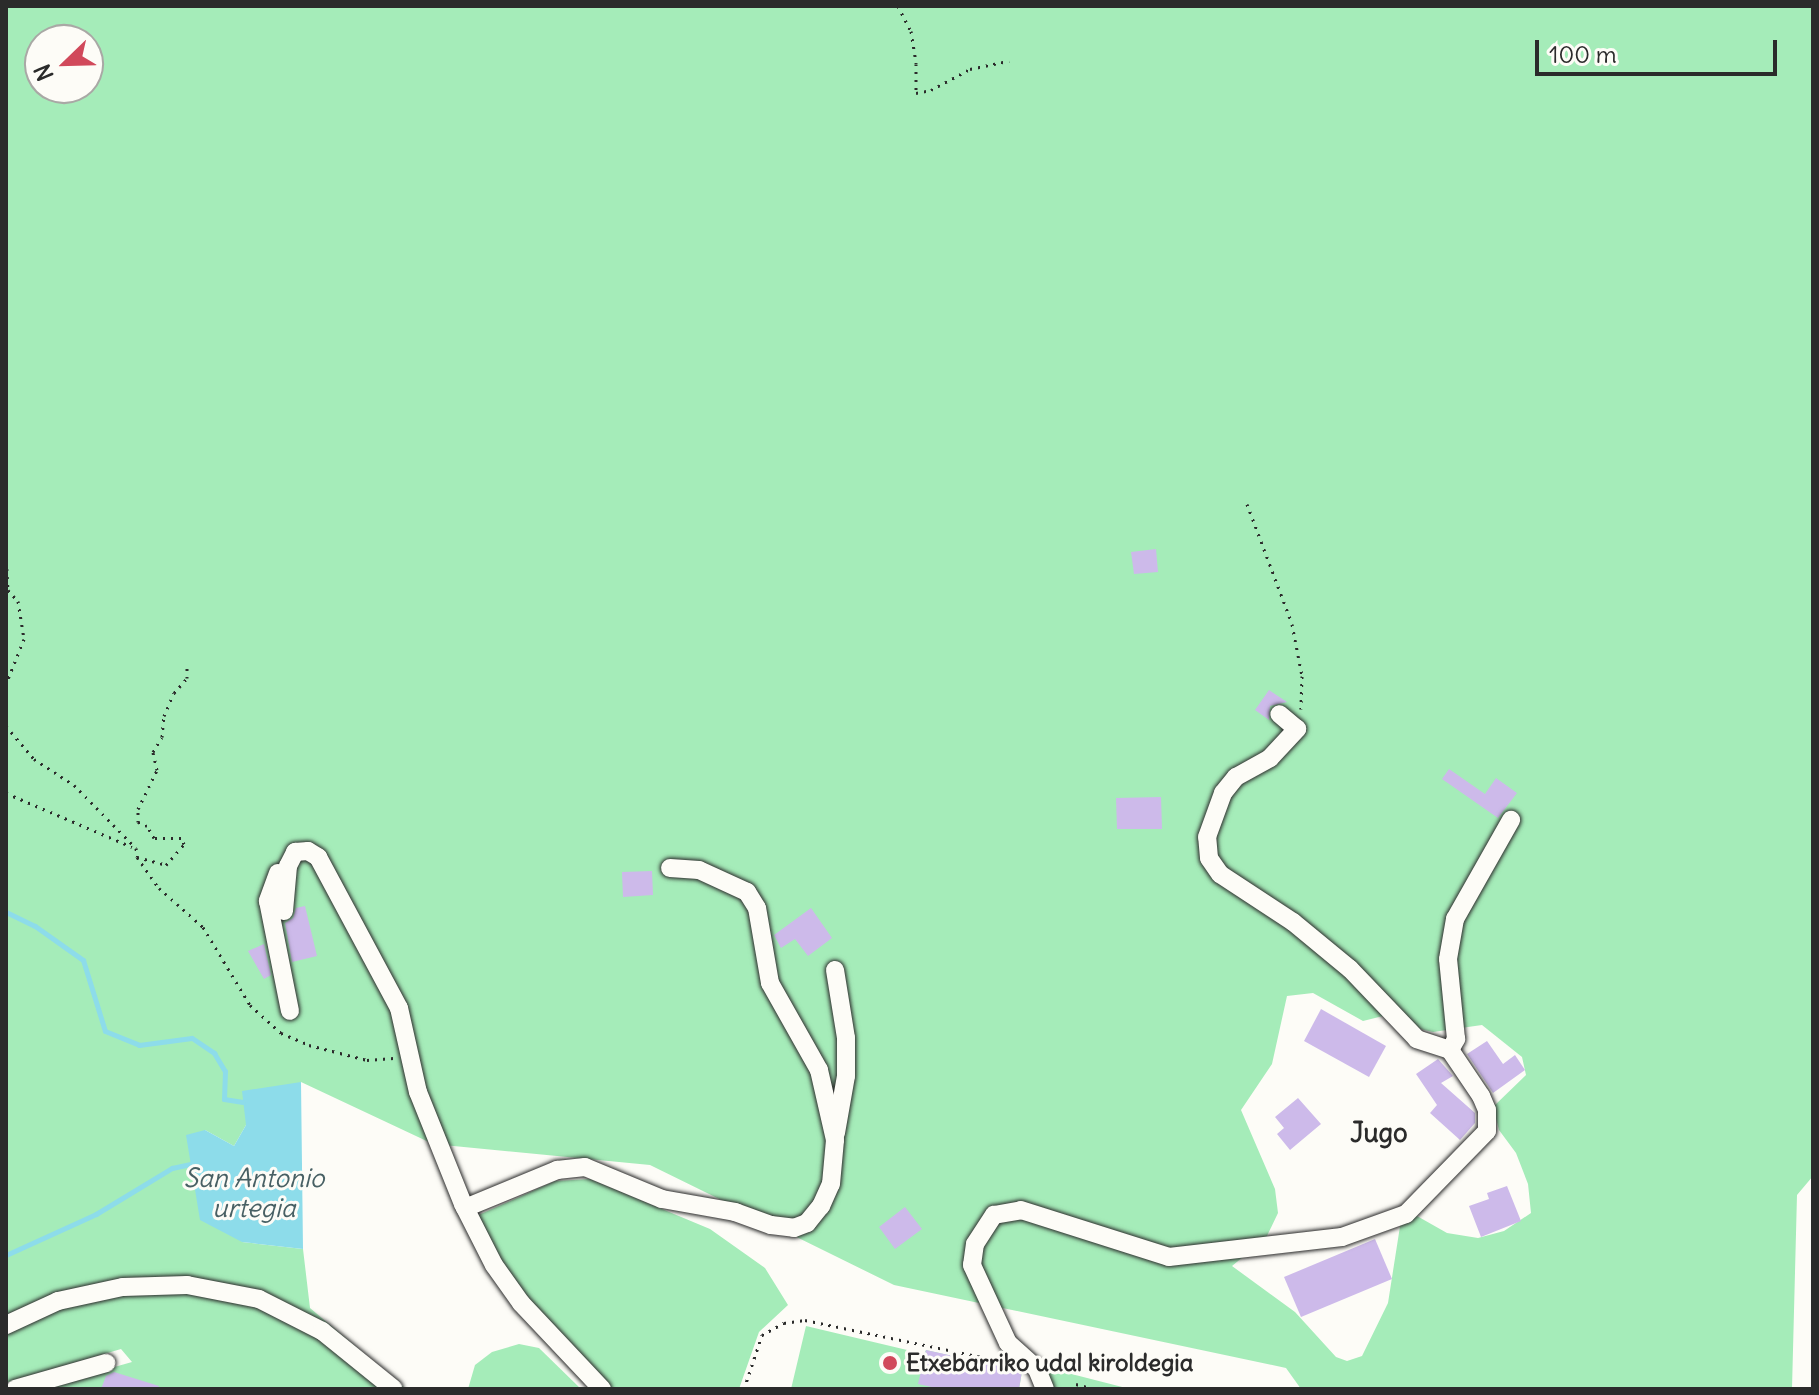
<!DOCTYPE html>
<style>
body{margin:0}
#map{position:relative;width:1819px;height:1395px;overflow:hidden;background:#fdfcf7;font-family:Delius,sans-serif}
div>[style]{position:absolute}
.green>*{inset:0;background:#a5ecb9}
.water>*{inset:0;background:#8ddcea}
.stream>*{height:5px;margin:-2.5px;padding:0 2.5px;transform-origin:2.5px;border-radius:2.5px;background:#8ddcea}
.building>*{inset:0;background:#cdbaea}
.path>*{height:3px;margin-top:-1.5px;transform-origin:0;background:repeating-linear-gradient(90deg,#2b2b2b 0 2px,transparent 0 8px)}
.roads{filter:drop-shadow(0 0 2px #2b2b2b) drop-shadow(0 0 2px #2b2b2b)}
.minor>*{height:18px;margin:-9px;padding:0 9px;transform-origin:9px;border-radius:9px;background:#fdfcf7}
.dots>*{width:22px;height:22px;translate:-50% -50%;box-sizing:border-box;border:4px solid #fdfcf7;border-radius:50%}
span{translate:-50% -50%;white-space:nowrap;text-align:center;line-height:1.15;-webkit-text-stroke:6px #fdfcf7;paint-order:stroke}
.poi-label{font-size:24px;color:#2b2b2b;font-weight:700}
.left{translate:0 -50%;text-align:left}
.neighbourhood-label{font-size:26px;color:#2b2b2b;font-weight:700}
.water-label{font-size:26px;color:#486064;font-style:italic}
.frame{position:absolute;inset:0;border:8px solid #2b2b2b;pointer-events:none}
.north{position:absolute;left:24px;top:24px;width:80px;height:80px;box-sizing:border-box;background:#fdfcf7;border:2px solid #a9a8a5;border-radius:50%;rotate:247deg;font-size:22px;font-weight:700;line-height:32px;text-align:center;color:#2b2b2b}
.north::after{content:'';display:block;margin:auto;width:28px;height:36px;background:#d1495b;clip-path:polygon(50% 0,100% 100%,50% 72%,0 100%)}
.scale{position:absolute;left:1535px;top:40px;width:242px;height:36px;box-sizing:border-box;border:4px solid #2b2b2b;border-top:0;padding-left:10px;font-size:24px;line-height:28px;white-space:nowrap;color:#2b2b2b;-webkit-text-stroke:6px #fdfcf7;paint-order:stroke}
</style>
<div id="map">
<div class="green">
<i style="clip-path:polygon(evenodd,6px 6px,1813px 6px,1813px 1176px,1797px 1195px,1792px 1389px,1301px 1389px,1286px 1368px,894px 1285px,650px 1165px,433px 1144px,301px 1082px,246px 1125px,234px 1146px,205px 1130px,242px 1242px,303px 1249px,310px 1308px,406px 1389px,37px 1389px,132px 1362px,121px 1349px,6px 1383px,6px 6px,40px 40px,88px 40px,88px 88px,40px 88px,40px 40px,6px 6px,1313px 993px,1363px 1021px,1395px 1013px,1411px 1027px,1433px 1032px,1482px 1025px,1522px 1057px,1526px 1075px,1493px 1107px,1499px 1130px,1516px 1153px,1528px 1184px,1531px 1213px,1504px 1231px,1478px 1238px,1447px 1233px,1417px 1216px,1401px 1220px,1388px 1303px,1362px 1356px,1347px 1361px,1336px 1357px,1295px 1312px,1232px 1266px,1266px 1238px,1278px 1213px,1275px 1189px,1241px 1110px,1272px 1064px,1287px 996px,1313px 993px)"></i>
<i style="clip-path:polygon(590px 1179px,710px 1229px,765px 1268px,788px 1305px,759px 1332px,739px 1389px,611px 1389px,516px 1288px,474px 1217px,555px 1181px)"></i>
<i style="clip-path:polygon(806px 1326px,924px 1354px,926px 1350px,1022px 1372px,1019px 1389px,791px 1389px)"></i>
<i style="clip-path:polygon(519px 1344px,539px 1348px,581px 1389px,468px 1389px,475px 1365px,492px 1352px)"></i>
<i style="clip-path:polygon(1052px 1369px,1130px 1389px,1045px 1389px,1044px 1381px)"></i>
</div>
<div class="water">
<i style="clip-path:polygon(301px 1082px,303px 1249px,242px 1242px,200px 1220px,186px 1135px,205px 1130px,234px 1146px,246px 1125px,242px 1091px)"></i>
</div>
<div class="stream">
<i style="left:6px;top:912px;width:32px;rotate:26deg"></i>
<i style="left:35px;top:926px;width:59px;rotate:35.3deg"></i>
<i style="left:83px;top:960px;width:74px;rotate:72.8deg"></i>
<i style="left:105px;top:1031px;width:37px;rotate:22deg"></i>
<i style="left:139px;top:1045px;width:53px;rotate:-7.5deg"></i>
<i style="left:192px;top:1038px;width:27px;rotate:34deg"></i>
<i style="left:214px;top:1053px;width:21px;rotate:59deg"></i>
<i style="left:225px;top:1071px;width:28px;rotate:92deg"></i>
<i style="left:224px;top:1099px;width:19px;rotate:9deg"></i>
<i style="left:6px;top:1255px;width:99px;rotate:-24.5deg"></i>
<i style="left:96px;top:1214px;width:89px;rotate:-31.2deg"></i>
<i style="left:172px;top:1168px;width:19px;rotate:-12deg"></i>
</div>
<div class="building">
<i style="clip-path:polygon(1156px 549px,1158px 572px,1134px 574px,1131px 552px)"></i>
<i style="clip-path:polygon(1269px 690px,1287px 702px,1270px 706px,1269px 720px,1255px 710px)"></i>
<i style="clip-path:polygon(1449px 769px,1485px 794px,1496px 778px,1517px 793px,1498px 818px,1442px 779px)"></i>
<i style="clip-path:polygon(1161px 797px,1162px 829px,1117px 829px,1116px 798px)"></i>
<i style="clip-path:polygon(652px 871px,653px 895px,623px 897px,622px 872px)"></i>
<i style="clip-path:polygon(305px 906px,317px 956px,292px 962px,285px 923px,293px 918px,296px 908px)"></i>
<i style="clip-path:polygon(811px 908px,832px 938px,808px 956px,795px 939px,781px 948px,774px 935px)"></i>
<i style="clip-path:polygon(264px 944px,271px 975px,264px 979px,248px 951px)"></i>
<i style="clip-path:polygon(1321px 1009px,1386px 1046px,1369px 1077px,1304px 1041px)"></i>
<i style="clip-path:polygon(1487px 1041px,1503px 1064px,1515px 1055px,1525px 1070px,1493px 1093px,1467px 1054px)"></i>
<i style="clip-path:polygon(1438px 1059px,1453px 1076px,1441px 1083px,1475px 1113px,1475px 1123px,1460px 1140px,1430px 1113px,1437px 1105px,1416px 1074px)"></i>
<i style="clip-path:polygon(1298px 1098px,1321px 1124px,1290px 1150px,1277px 1134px,1284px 1128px,1275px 1117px)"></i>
<i style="clip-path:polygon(1507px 1186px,1521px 1221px,1481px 1237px,1469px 1206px,1489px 1199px,1487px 1193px)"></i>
<i style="clip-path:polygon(905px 1207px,922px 1229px,895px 1249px,879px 1227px)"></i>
<i style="clip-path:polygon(1375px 1239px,1392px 1279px,1301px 1317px,1284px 1277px)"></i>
<i style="clip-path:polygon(926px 1350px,1022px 1371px,1019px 1389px,941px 1389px,918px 1384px)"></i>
<i style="clip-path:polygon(114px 1372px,159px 1386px,158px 1389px,101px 1389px,106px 1376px)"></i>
</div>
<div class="path">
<i style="left:898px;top:6px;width:28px;rotate:63deg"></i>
<i style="left:911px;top:31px;width:33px;rotate:81deg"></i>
<i style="left:916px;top:64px;width:29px;rotate:90deg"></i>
<i style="left:916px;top:93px;width:15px;rotate:-11deg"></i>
<i style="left:931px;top:90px;width:44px;rotate:-28.3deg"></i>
<i style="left:970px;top:69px;width:40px;rotate:-12deg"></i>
<i style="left:1247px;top:504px;width:128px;rotate:69.4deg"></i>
<i style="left:1292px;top:624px;width:53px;rotate:79.1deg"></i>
<i style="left:1302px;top:676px;width:33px;rotate:92deg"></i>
<i style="left:6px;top:553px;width:37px;rotate:87deg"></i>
<i style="left:8px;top:590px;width:15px;rotate:48deg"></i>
<i style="left:18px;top:601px;width:38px;rotate:81deg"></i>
<i style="left:24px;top:639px;width:48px;rotate:111.8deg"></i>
<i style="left:6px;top:726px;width:43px;rotate:49.7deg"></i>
<i style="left:34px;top:759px;width:48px;rotate:33deg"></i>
<i style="left:74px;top:785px;width:88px;rotate:45.5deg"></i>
<i style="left:136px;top:848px;width:9px;rotate:84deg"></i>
<i style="left:137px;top:857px;width:38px;rotate:55deg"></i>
<i style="left:159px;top:888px;width:59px;rotate:41.6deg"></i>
<i style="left:203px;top:927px;width:91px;rotate:58.9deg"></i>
<i style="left:250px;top:1005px;width:42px;rotate:42.1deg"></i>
<i style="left:281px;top:1033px;width:30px;rotate:23deg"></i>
<i style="left:309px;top:1045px;width:60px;rotate:14.5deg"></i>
<i style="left:367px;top:1060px;width:27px;rotate:-4deg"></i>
<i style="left:6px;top:793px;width:137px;rotate:23.2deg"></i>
<i style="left:137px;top:857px;width:30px;rotate:15deg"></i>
<i style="left:166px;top:865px;width:28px;rotate:-49deg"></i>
<i style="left:184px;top:844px;width:7px;rotate:-117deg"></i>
<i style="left:181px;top:838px;width:27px;rotate:180deg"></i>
<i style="left:154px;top:838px;width:14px;rotate:-120deg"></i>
<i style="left:147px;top:826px;width:10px;rotate:-156deg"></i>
<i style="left:138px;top:822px;width:13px;rotate:-90deg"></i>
<i style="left:138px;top:809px;width:43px;rotate:-64deg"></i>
<i style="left:157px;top:770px;width:18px;rotate:-103deg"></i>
<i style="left:153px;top:752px;width:17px;rotate:-59deg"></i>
<i style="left:162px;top:737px;width:21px;rotate:-85deg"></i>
<i style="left:164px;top:716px;width:25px;rotate:-67deg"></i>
<i style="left:174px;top:693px;width:20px;rotate:-49deg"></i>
<i style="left:187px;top:678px;width:11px;rotate:-90deg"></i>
<i style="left:744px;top:1389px;width:57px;rotate:-71.6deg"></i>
<i style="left:762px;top:1335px;width:25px;rotate:-29deg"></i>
<i style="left:784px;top:1323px;width:21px;rotate:-8deg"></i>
<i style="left:805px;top:1320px;width:201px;rotate:11.8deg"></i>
<i style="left:1075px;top:1389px;width:5px;rotate:-79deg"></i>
<i style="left:1076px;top:1384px;width:20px;rotate:15deg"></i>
</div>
<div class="roads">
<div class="minor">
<i style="left:278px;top:873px;width:30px;rotate:110deg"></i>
<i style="left:268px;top:901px;width:112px;rotate:78.7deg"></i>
<i style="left:284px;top:911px;width:45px;rotate:-84.9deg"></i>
<i style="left:288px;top:866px;width:16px;rotate:-63deg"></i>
<i style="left:295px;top:852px;width:13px;rotate:-4deg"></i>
<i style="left:308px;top:851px;width:12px;rotate:31deg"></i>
<i style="left:318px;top:857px;width:171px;rotate:61.8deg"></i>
<i style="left:399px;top:1008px;width:86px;rotate:77.3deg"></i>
<i style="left:418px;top:1092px;width:121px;rotate:68.1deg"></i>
<i style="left:463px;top:1204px;width:68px;rotate:63.1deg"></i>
<i style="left:494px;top:1265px;width:47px;rotate:54.6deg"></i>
<i style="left:521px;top:1303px;width:118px;rotate:46.7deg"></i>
<i style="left:835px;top:970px;width:69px;rotate:80.8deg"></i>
<i style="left:846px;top:1038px;width:38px;rotate:90deg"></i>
<i style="left:846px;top:1076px;width:58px;rotate:100deg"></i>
<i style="left:1450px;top:1050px;width:13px;rotate:-61deg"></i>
<i style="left:1456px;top:1039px;width:80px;rotate:-95.7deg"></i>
<i style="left:1448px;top:959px;width:41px;rotate:-80.1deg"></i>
<i style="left:1455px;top:919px;width:114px;rotate:-60.5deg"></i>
<i style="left:465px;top:1208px;width:100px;rotate:-22.4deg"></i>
<i style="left:557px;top:1170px;width:28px;rotate:-6deg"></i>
<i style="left:585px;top:1167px;width:83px;rotate:22.6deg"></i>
<i style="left:662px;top:1199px;width:74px;rotate:10.1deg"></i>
<i style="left:735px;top:1212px;width:38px;rotate:20deg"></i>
<i style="left:771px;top:1225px;width:23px;rotate:7deg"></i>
<i style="left:794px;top:1228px;width:14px;rotate:-21deg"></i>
<i style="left:807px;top:1223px;width:22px;rotate:-51deg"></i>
<i style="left:821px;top:1206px;width:24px;rotate:-66deg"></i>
<i style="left:831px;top:1184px;width:44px;rotate:-84.8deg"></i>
<i style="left:835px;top:1140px;width:72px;rotate:-102.9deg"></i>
<i style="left:819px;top:1070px;width:100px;rotate:-119.4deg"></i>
<i style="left:770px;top:983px;width:76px;rotate:-99.8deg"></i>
<i style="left:757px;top:908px;width:19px;rotate:-122deg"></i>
<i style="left:747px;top:892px;width:53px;rotate:-155.4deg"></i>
<i style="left:699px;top:870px;width:29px;rotate:-176deg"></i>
<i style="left:6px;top:1325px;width:57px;rotate:-24.8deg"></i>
<i style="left:58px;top:1301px;width:66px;rotate:-12.2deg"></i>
<i style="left:123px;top:1287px;width:64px;rotate:-1.8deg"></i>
<i style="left:187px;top:1285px;width:73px;rotate:11deg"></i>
<i style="left:259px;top:1299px;width:71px;rotate:26.9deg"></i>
<i style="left:322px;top:1331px;width:92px;rotate:38.9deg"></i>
<i style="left:15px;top:1389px;width:95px;rotate:-15.9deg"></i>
<i style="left:1045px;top:1389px;width:22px;rotate:-112deg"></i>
<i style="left:1037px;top:1369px;width:39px;rotate:-138deg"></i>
<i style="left:1008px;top:1343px;width:86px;rotate:-114.8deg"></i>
<i style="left:972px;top:1265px;width:21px;rotate:-82deg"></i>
<i style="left:975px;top:1244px;width:35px;rotate:-57deg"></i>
<i style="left:994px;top:1215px;width:27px;rotate:-10deg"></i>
<i style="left:1021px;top:1210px;width:155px;rotate:17.6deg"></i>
<i style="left:1169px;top:1257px;width:174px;rotate:-6.6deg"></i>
<i style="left:1342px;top:1237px;width:68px;rotate:-19.8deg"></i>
<i style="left:1406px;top:1214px;width:116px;rotate:-45.7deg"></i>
<i style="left:1487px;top:1131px;width:21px;rotate:-90deg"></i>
<i style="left:1487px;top:1110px;width:15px;rotate:-113deg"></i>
<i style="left:1481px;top:1096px;width:55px;rotate:-124deg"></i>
<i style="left:1450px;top:1050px;width:35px;rotate:-162deg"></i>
<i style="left:1417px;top:1039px;width:97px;rotate:-133.7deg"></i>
<i style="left:1350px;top:969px;width:74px;rotate:-140.5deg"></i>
<i style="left:1293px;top:922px;width:87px;rotate:-146.7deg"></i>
<i style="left:1220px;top:874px;width:19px;rotate:-125deg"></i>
<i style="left:1209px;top:858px;width:21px;rotate:-95deg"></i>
<i style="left:1207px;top:837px;width:47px;rotate:-70deg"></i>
<i style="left:1223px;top:793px;width:21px;rotate:-51deg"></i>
<i style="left:1236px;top:777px;width:39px;rotate:-29deg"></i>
<i style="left:1270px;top:758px;width:40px;rotate:-47deg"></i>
<i style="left:1297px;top:729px;width:23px;rotate:-140deg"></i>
</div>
</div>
<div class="dots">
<i style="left:890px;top:1363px;background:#d1495b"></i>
</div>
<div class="poi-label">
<span class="left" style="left:906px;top:1363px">Etxebarriko udal kiroldegia</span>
</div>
<div class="neighbourhood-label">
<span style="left:1379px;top:1133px">Jugo</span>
</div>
<div class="water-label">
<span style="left:254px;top:1193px">San Antonio<br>urtegia</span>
</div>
<div class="frame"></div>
<div class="north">N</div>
<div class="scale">100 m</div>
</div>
